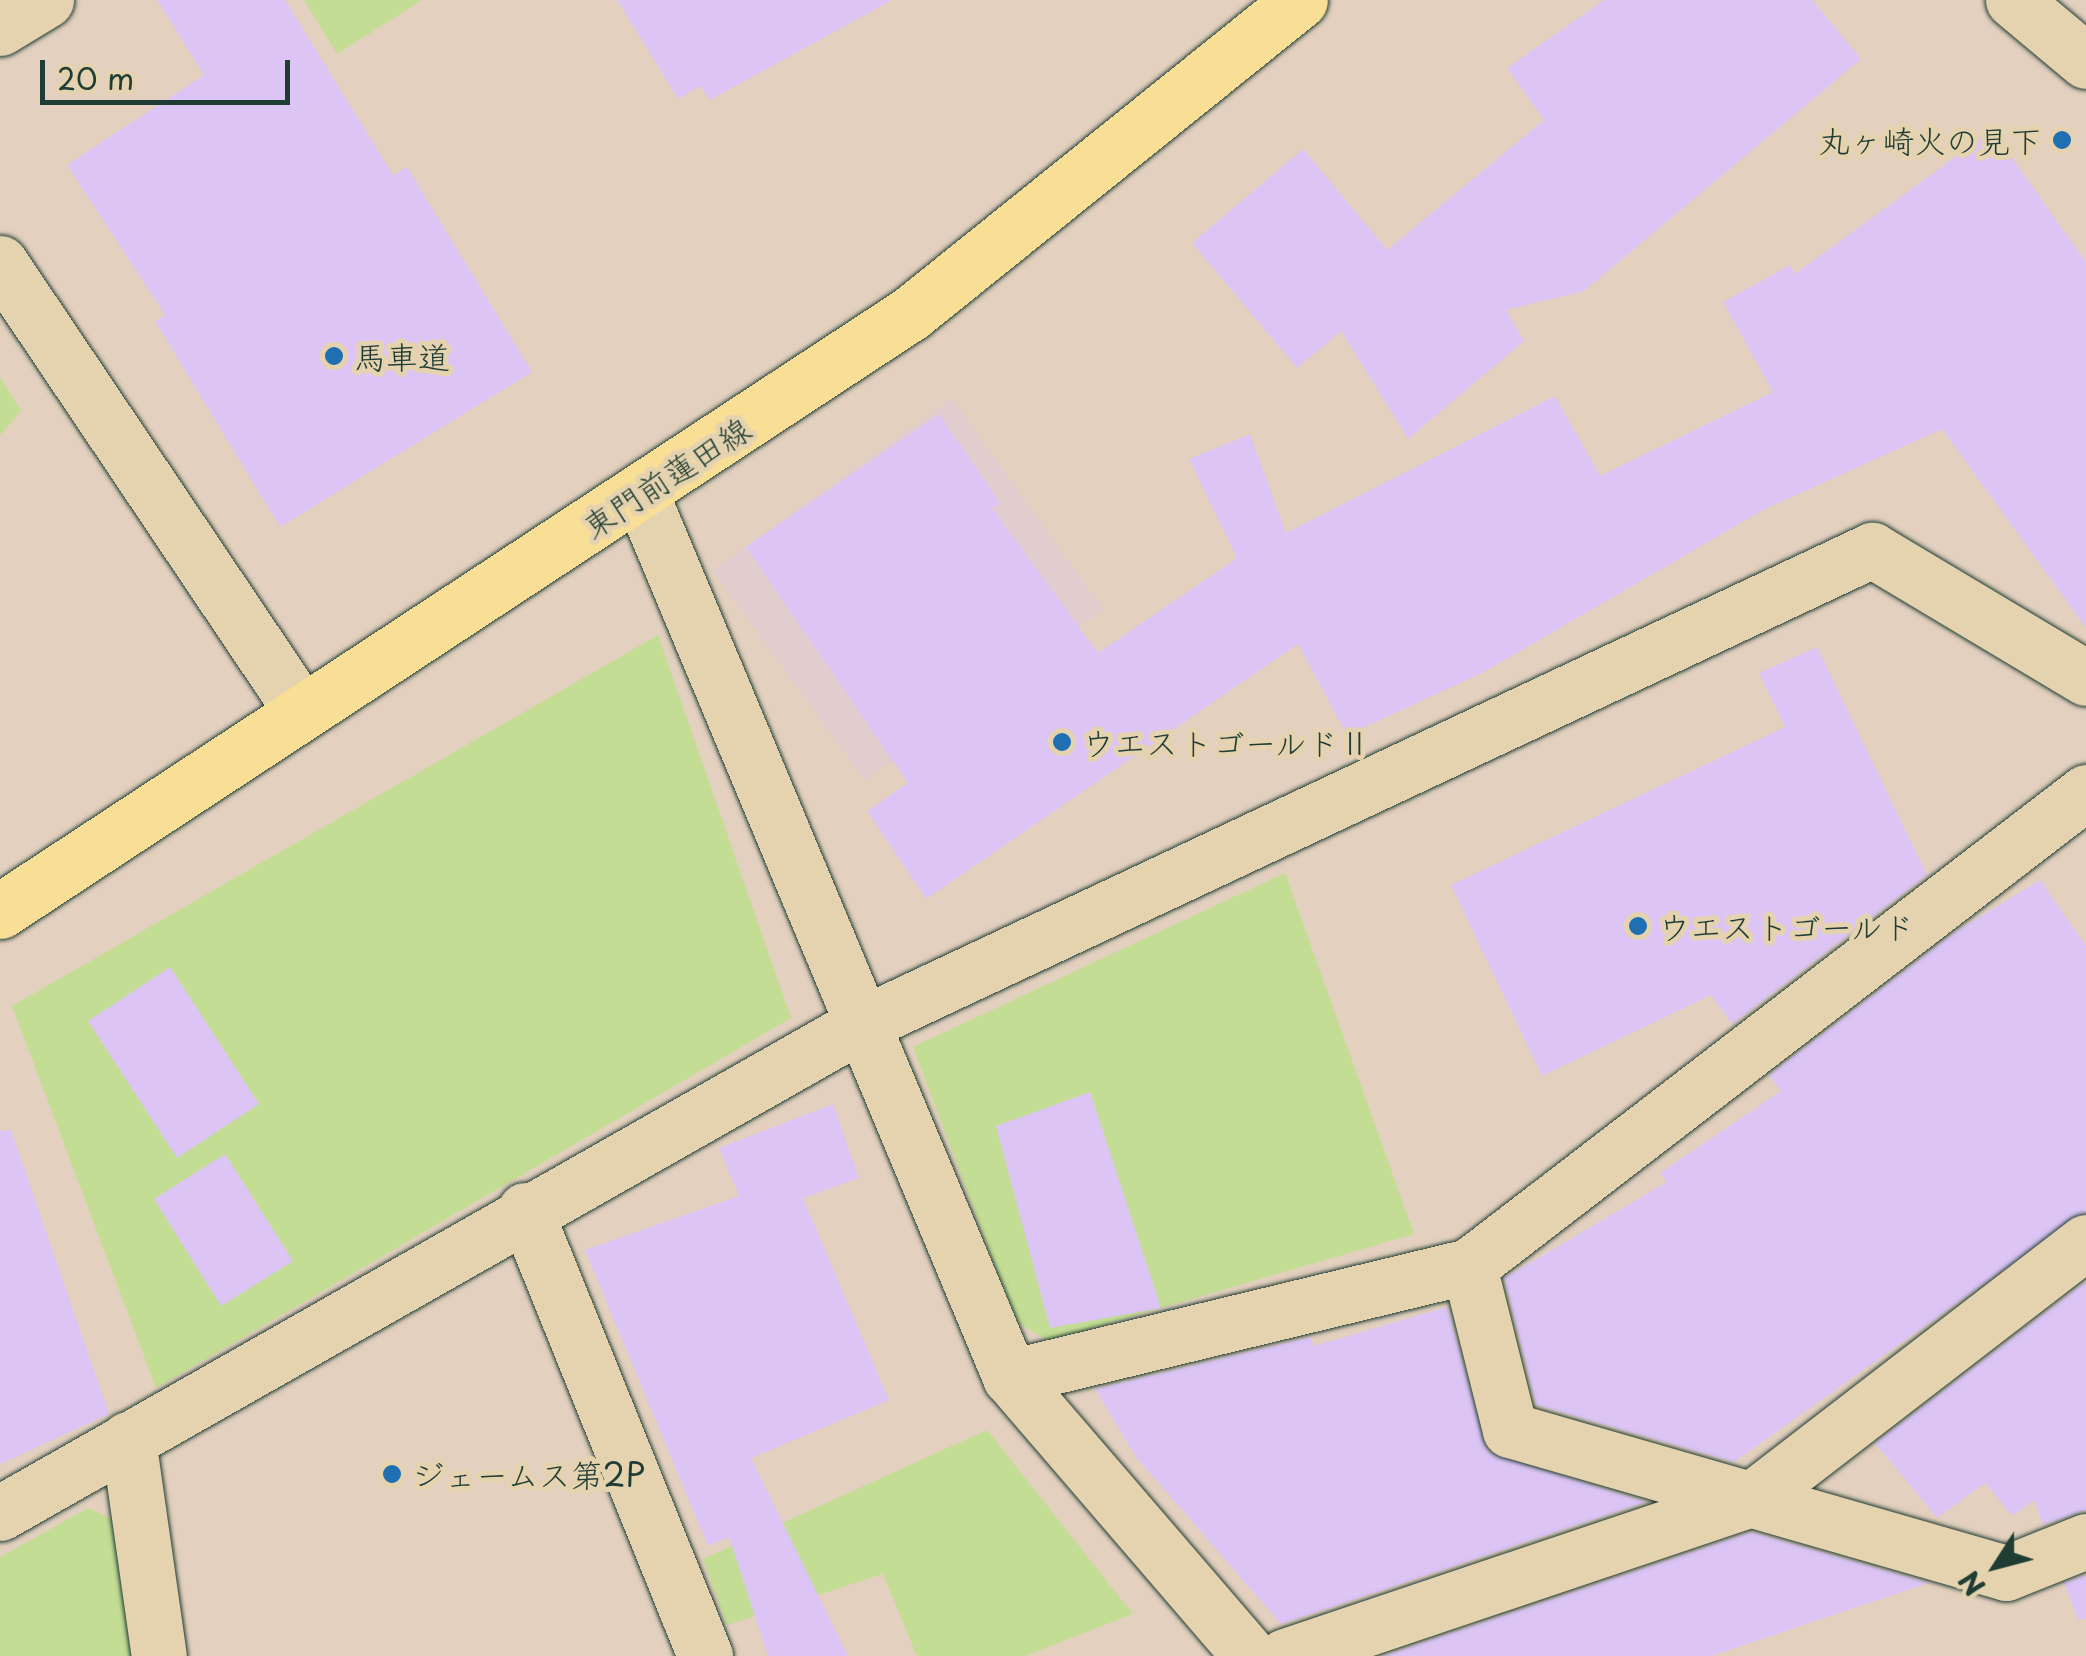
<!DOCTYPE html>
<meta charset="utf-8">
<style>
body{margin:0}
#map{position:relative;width:2086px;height:1656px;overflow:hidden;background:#e3d0be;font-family:"Playpen Sans","Klee One",sans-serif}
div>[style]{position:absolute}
.built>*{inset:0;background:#e1cdce}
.green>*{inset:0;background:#c4dd94}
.building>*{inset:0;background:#dcc5f5}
.roads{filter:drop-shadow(0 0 2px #1f3d34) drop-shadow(0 0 2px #1f3d34)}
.minor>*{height:55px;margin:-27.5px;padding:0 27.5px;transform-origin:27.5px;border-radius:27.5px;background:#e5d3b0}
.major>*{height:55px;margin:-27.5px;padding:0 27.5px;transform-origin:27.5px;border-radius:27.5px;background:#f9df96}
.dots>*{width:28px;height:28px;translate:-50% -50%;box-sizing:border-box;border:5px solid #e5d3b0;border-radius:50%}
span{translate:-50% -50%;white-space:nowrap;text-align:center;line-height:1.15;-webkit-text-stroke:10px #e5d3b0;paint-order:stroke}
.poi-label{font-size:32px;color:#1f3d34}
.right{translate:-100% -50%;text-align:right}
.left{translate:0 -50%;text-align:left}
.street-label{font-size:32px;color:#1f3d34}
.north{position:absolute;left:1946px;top:1516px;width:100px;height:100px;-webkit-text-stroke:8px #e5d3b0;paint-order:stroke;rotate:234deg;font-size:28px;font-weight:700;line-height:40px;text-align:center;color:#1f3d34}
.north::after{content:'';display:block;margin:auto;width:35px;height:45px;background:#1f3d34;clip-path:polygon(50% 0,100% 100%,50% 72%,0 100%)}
.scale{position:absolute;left:40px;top:60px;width:250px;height:45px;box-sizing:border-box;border:5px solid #1f3d34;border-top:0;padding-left:12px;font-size:30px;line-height:35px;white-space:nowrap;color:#1f3d34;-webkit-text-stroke:8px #e5d3b0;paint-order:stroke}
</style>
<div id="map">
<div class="built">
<i style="clip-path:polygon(952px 398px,1103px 609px,865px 781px,712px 570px)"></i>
</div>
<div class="green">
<i style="clip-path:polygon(304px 0,422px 0,337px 54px)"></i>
<i style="clip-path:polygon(0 377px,21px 411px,0 435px)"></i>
<i style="clip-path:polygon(658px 635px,791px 1018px,156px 1388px,12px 1006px)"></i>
<i style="clip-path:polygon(1285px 873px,1414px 1234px,1048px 1341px,1016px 1321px,913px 1047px)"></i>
<i style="clip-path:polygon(987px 1430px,1133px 1614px,1025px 1656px,917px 1656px,883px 1574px,727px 1625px,703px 1559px)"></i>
<i style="clip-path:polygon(88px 1508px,118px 1522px,138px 1656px,0 1656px,0 1557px)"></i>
</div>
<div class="building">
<i style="clip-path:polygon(157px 0,285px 0,393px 175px,407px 167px,532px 372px,280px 527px,155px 321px,165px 315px,67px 165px,204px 75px)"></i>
<i style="clip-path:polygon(617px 0,892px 0,710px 100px,700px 86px,678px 99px)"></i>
<i style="clip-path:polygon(1604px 0,1812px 0,1861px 59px,1584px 291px,1506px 310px,1524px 341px,1408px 439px,1341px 331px,1297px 368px,1192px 243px,1303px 149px,1387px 250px,1544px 120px,1507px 68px)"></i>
<i style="clip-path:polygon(1992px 130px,2086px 262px,2086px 628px,1942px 429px,1763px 510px,1482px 673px,1347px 735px,1298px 644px,926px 899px,867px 811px,908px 783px,746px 547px,939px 414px,1000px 503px,992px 508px,1098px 653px,1237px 558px,1189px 459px,1250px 434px,1286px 533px,1555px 396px,1600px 476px,1773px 392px,1723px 302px,1790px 265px,1795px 274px)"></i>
<i style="clip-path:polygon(1817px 647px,1927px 875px,1732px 1024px,1711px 995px,1542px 1076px,1451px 885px,1785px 727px,1759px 673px)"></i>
<i style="clip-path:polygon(2040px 880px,2086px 946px,2086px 1211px,1734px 1462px,1536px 1405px,1504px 1278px,1667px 1182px,1660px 1173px,1781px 1091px,1769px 1075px,1955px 932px)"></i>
<i style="clip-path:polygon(170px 967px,259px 1104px,177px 1158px,88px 1021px)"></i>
<i style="clip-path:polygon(1090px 1092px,1161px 1308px,1050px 1328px,996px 1126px)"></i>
<i style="clip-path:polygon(833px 1104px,859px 1178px,803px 1198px,889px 1400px,751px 1458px,848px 1656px,768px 1656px,729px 1537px,708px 1546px,585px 1250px,739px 1196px,719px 1148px)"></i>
<i style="clip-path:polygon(11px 1130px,109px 1414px,0 1464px,0 1131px)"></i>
<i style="clip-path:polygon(225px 1154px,293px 1261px,221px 1306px,154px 1199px)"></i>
<i style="clip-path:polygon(2086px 1281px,2086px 1510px,2043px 1525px,2034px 1500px,2012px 1516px,1985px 1483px,1937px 1518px,1875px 1443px)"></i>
<i style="clip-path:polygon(1447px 1307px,1488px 1452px,1646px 1502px,1281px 1624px,1136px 1457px,1095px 1389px,1310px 1337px,1314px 1346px)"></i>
<i style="clip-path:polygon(1751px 1532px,1929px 1583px,1711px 1656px,1383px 1656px)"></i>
<i style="clip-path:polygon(2086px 1575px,2086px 1619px,2078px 1620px,2064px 1583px)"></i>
</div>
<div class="roads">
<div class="minor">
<i style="left:2013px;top:0;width:95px;rotate:39.9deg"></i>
<i style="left:0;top:28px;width:54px;rotate:-31.3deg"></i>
<i style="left:0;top:263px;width:541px;rotate:56.07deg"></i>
<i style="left:641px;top:494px;width:957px;rotate:67.32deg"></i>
<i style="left:1010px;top:1377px;width:368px;rotate:49.3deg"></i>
<i style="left:525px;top:1210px;width:481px;rotate:68deg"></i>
<i style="left:1469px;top:1266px;width:169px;rotate:76deg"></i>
<i style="left:1510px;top:1430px;width:516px;rotate:16.08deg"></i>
<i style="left:2006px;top:1573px;width:86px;rotate:-21.8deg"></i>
<i style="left:1010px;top:1377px;width:472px;rotate:-13.6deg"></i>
<i style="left:1469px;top:1266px;width:778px;rotate:-37.53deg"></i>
<i style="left:128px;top:1439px;width:219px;rotate:81.9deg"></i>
<i style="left:0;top:1513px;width:991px;rotate:-29.57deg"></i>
<i style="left:862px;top:1024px;width:1116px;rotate:-25.14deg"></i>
<i style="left:1872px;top:550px;width:249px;rotate:30.9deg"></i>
<i style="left:1285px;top:1656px;width:493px;rotate:-18.6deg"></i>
<i style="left:1752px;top:1499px;width:421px;rotate:-37.6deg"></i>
</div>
<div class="major">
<i style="left:0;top:911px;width:1090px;rotate:-33.28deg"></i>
<i style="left:911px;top:313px;width:499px;rotate:-38.8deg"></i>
</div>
</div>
<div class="dots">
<i style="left:2062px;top:140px;background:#1f6fb2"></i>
<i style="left:334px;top:356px;background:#1f6fb2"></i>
<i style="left:1062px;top:742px;background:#1f6fb2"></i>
<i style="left:1638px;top:926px;background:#1f6fb2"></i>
<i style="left:392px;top:1474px;background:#1f6fb2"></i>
</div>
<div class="poi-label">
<span class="right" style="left:2042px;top:140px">丸ヶ崎火の見下</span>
<span class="left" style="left:354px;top:356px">馬車道</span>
<span class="left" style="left:1082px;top:742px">ウエストゴールドⅡ</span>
<span class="left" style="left:1658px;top:926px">ウエストゴールド</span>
<span class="left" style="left:412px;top:1474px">ジェームス第2P</span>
</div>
<div class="street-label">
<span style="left:666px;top:477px;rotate:-33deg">東門前蓮田線</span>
</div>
<div class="north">N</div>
<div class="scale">20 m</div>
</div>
